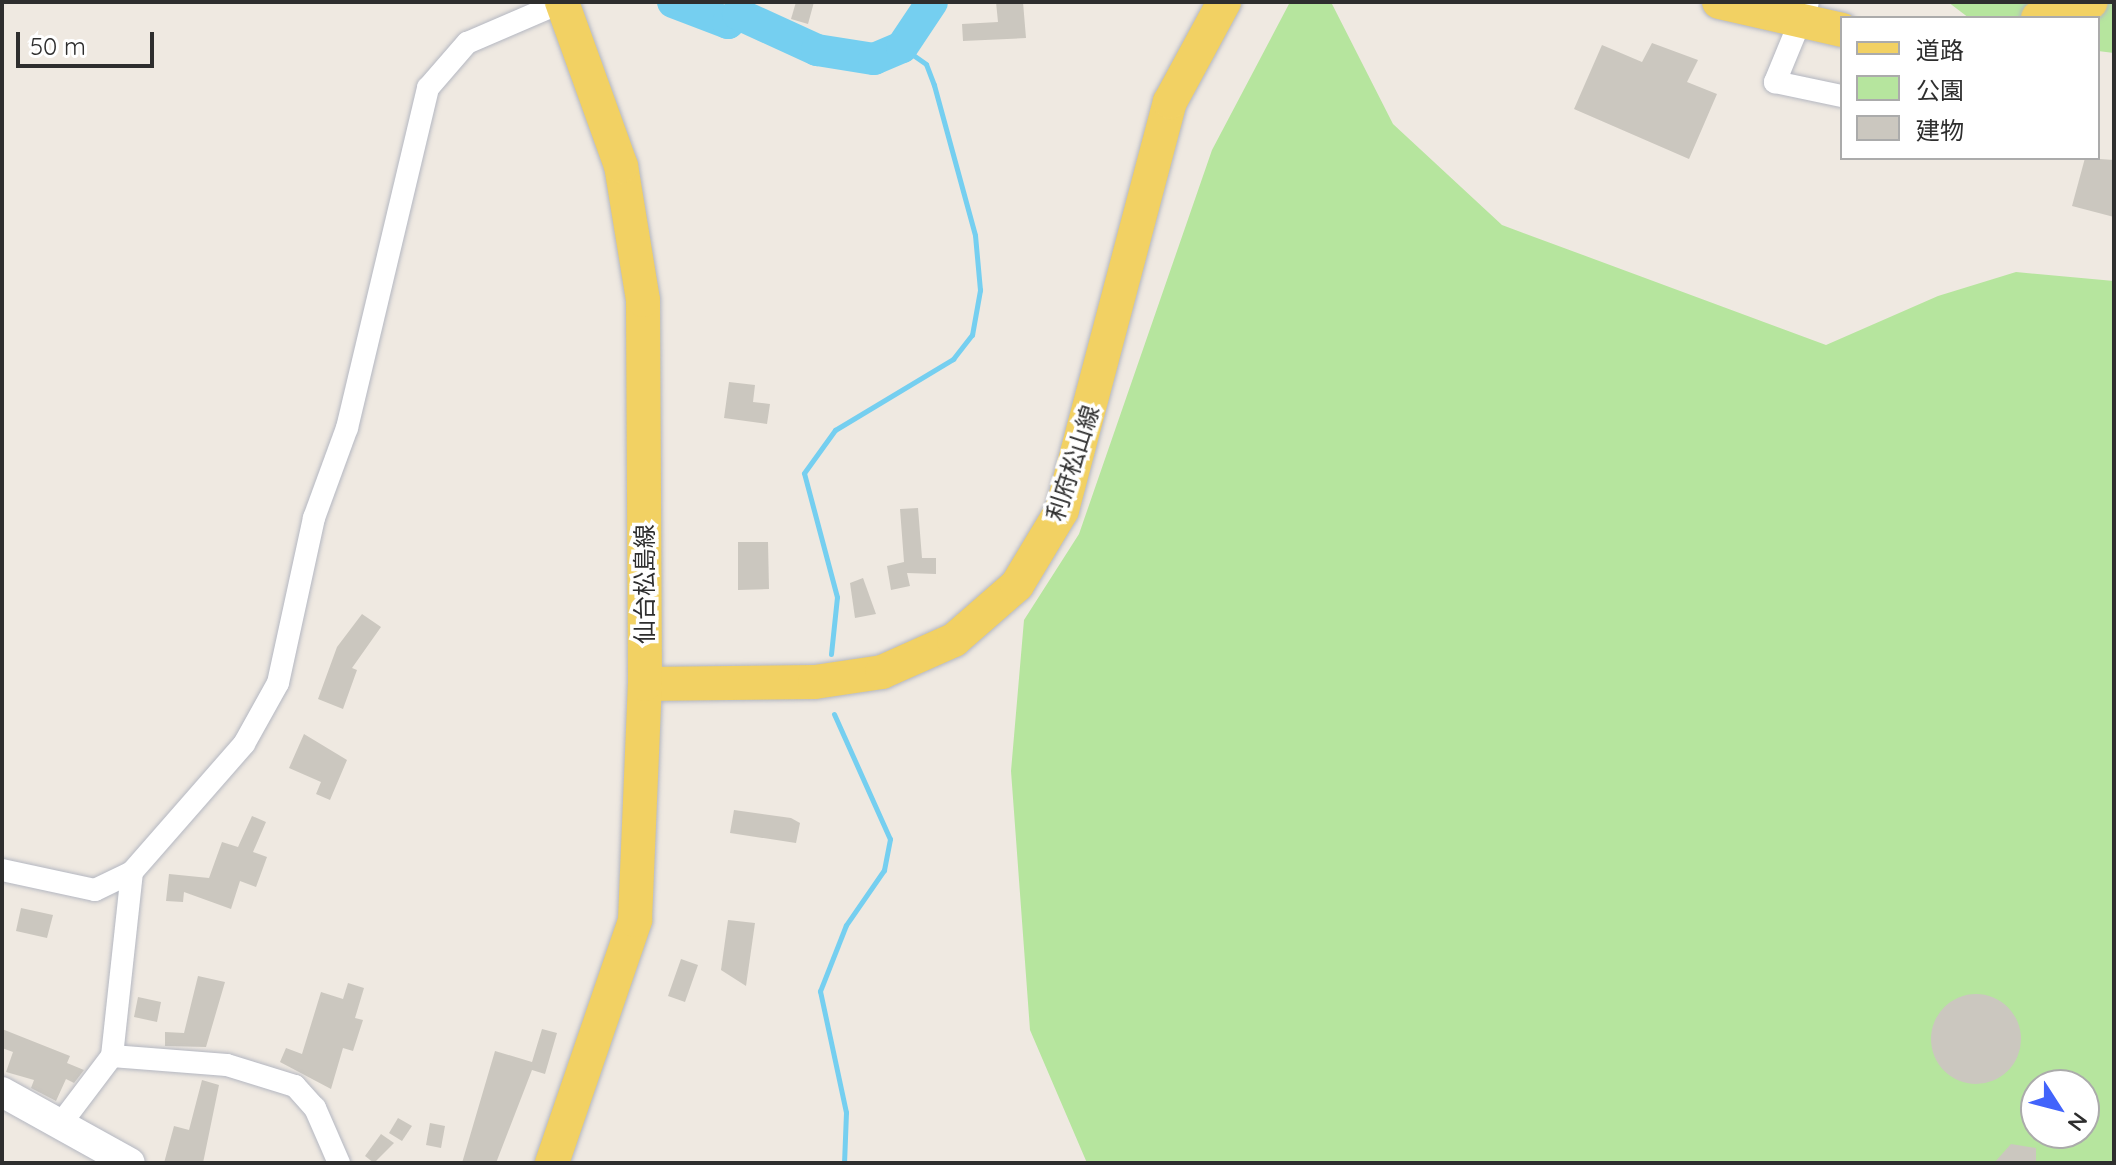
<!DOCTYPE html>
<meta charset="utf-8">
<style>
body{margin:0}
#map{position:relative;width:2116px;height:1165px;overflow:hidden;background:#efe9e1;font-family:Quicksand,"Noto Sans JP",sans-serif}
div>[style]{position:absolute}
.green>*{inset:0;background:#b6e59e}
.stream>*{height:5px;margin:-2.5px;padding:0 2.5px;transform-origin:2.5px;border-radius:2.5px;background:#75cff0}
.river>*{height:32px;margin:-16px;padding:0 16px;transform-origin:16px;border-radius:16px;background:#75cff0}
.building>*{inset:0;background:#cbc7bf}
.round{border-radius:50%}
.roads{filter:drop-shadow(0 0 2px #b4b7c1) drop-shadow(0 0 2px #b4b7c1)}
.street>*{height:22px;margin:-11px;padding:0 11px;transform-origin:11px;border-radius:11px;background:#fff}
.secondary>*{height:30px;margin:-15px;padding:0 15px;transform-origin:15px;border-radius:15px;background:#fff}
.primary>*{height:34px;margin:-17px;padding:0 17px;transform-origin:17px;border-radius:17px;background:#f2d163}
span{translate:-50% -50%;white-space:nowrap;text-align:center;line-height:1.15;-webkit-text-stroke:7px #fff;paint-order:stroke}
.street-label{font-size:24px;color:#2e2e2e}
.frame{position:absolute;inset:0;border:4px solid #2e2e2e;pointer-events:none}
.legend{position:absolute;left:1840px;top:16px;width:260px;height:144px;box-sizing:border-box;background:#fff;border:2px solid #ababab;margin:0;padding:10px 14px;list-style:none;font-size:24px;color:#2e2e2e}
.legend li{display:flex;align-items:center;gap:16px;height:40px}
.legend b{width:40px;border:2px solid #ababab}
.north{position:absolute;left:2020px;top:1069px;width:80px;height:80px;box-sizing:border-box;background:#fff;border:2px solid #ababab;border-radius:50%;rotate:126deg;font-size:22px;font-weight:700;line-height:32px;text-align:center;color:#2e2e2e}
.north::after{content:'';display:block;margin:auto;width:28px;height:36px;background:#4264fb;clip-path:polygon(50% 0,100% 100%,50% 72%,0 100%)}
.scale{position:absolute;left:16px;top:32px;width:138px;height:36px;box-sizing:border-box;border:4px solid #2e2e2e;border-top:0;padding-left:10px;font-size:24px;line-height:28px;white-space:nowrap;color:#2e2e2e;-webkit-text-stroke:6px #fff;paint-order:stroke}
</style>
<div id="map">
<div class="green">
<i style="clip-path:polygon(evenodd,1290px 2px,1331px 2px,1393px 124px,1502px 225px,1826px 345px,1938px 296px,2016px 272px,2114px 281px,2114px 1163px,1087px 1163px,1030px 1030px,1011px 771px,1024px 620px,1079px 534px,1212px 150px,1290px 2px,2036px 1085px,2084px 1085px,2084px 1133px,2036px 1133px,2036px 1085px)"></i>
<i style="clip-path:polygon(1948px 2px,2114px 2px,2114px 53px,2098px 51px,2098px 18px,1969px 18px)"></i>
</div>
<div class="stream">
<i style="left:831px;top:654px;width:57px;rotate:-84deg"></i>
<i style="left:837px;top:597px;width:128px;rotate:-104.9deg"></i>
<i style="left:804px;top:473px;width:53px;rotate:-54.2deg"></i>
<i style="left:835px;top:430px;width:138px;rotate:-31deg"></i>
<i style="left:953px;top:359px;width:31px;rotate:-52deg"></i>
<i style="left:972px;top:335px;width:46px;rotate:-79.9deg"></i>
<i style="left:980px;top:290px;width:55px;rotate:-95.2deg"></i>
<i style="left:975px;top:235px;width:156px;rotate:-105.3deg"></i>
<i style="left:934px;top:85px;width:22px;rotate:-111deg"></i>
<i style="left:926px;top:64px;width:29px;rotate:-145deg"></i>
<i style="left:834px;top:714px;width:137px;rotate:65.9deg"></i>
<i style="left:890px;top:839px;width:32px;rotate:101deg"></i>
<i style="left:884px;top:870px;width:67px;rotate:124.6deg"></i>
<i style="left:846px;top:925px;width:71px;rotate:111.5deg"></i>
<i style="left:820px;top:991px;width:124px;rotate:77.9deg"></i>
<i style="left:846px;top:1112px;width:51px;rotate:92.2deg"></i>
</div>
<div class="river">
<i style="left:673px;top:2px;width:59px;rotate:20.9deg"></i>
<i style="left:728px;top:23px;width:13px;rotate:-42deg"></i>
<i style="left:738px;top:14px;width:87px;rotate:24.5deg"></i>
<i style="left:817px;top:50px;width:58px;rotate:9deg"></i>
<i style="left:874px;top:59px;width:30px;rotate:-23deg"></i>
<i style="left:902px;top:47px;width:54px;rotate:-56.3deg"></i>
</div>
<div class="building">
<i style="clip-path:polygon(796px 2px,814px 2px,808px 24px,791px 19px)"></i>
<i style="clip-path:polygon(996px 2px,1023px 2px,1026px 38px,963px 41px,962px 24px,998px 22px)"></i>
<i style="clip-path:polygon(1652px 43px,1698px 60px,1687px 82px,1717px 94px,1689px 159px,1574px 109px,1602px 45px,1642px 62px)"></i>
<i style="clip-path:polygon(2085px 158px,2114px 160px,2114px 217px,2072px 206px)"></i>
<i style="clip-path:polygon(729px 382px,755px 385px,753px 402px,770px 404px,767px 424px,724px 418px)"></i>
<i style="clip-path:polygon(918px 508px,922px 558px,936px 558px,936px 574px,907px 573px,910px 586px,891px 590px,887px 566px,904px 562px,900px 509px)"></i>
<i style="clip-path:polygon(738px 542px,768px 542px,769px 589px,738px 590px)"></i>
<i style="clip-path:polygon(863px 578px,876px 614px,855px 618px,850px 583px)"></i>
<i style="clip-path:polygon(362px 614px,381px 627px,352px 668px,357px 670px,343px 709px,318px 699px,337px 647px)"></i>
<i style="clip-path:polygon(304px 734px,347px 760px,330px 800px,316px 794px,321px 782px,289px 768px)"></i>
<i style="clip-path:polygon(734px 810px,791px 818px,800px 823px,796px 843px,730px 833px)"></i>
<i style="clip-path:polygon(252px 816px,266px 822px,253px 852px,267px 857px,256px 887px,240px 881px,231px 909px,184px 892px,183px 902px,166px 901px,169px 874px,209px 878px,222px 842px,238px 847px)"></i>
<i style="clip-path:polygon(21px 908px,53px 915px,47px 938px,16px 931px)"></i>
<i style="clip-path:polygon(728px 920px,755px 923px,746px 986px,721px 970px)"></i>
<i style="clip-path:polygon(681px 959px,698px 965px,685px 1002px,668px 996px)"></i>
<i style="clip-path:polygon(198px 976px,225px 982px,206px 1047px,165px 1046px,165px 1032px,184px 1033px)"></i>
<i style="clip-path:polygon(348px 983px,364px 988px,355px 1018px,363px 1020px,353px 1051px,343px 1048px,331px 1089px,280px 1062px,286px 1048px,302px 1054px,321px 992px,343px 999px)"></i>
<i class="round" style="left:1931px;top:994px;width:90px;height:90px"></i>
<i style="clip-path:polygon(138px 997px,161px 1002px,157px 1022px,134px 1017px)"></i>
<i style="clip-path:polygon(2px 1029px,70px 1056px,67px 1063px,84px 1070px,74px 1083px,66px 1079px,56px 1101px,31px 1088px,34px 1080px,6px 1072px,13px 1052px,2px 1048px)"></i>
<i style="clip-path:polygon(542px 1029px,557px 1033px,545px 1074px,532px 1070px,496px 1163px,462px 1163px,495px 1051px,532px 1062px)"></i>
<i style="clip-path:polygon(202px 1080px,219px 1085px,203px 1163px,164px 1163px,174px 1126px,189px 1130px)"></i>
<i style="clip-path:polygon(398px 1118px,412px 1126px,402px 1141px,389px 1133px)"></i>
<i style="clip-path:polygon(430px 1123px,445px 1126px,441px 1148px,426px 1145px)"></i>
<i style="clip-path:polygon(381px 1134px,394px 1143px,374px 1163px,365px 1156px)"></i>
<i style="clip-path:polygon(2011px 1144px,2036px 1148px,2036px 1163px,1994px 1163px)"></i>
</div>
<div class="roads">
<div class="street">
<i style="left:1808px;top:2px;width:87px;rotate:112.4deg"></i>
<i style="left:1775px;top:82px;width:68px;rotate:11.8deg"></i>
<i style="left:2px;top:870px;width:95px;rotate:12.1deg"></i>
<i style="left:95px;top:890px;width:41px;rotate:-25.9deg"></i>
<i style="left:132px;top:872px;width:170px;rotate:-48.8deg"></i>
<i style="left:244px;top:744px;width:70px;rotate:-60.9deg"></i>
<i style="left:278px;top:683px;width:169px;rotate:-77.7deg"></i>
<i style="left:314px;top:518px;width:96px;rotate:-69.9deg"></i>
<i style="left:347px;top:428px;width:350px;rotate:-76.6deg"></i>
<i style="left:428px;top:88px;width:60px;rotate:-49.1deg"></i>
<i style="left:467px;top:43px;width:103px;rotate:-23.3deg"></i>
<i style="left:112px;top:1056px;width:115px;rotate:4.5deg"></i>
<i style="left:227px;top:1065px;width:71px;rotate:17.2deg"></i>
<i style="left:295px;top:1086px;width:30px;rotate:48deg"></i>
<i style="left:315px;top:1108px;width:60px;rotate:66.4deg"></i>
<i style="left:59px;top:1126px;width:88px;rotate:-52.9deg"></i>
<i style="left:112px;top:1056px;width:185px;rotate:-83.8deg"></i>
</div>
<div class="secondary">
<i style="left:2px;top:1092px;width:146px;rotate:29deg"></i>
</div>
<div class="primary">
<i style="left:1719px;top:2px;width:126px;rotate:12.8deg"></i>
<i style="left:2038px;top:18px;width:55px;rotate:-16.8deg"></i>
<i style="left:645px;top:684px;width:170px;rotate:-0.7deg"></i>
<i style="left:815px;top:682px;width:68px;rotate:-8.5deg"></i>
<i style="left:882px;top:672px;width:79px;rotate:-24deg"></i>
<i style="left:954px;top:640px;width:84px;rotate:-41.1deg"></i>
<i style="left:1017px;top:585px;width:87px;rotate:-59deg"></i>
<i style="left:1062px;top:510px;width:422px;rotate:-75.2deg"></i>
<i style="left:1170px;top:102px;width:114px;rotate:-61.6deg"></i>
<i style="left:552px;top:1163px;width:257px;rotate:-71.1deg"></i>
<i style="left:635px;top:920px;width:236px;rotate:-87.6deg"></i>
<i style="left:645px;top:684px;width:384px;rotate:-90.3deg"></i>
<i style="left:643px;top:300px;width:136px;rotate:-99.3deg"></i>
<i style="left:621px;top:166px;width:174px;rotate:-109.8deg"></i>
</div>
</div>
<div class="street-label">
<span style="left:1073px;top:463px;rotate:-72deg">利府松山線</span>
<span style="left:645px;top:584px;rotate:-90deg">仙台松島線</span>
</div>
<div class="frame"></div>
<ul class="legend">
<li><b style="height:10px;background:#f2d163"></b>道路</li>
<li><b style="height:22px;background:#b6e59e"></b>公園</li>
<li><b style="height:22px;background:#cbc7bf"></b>建物</li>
</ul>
<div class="north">N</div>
<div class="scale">50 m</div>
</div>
